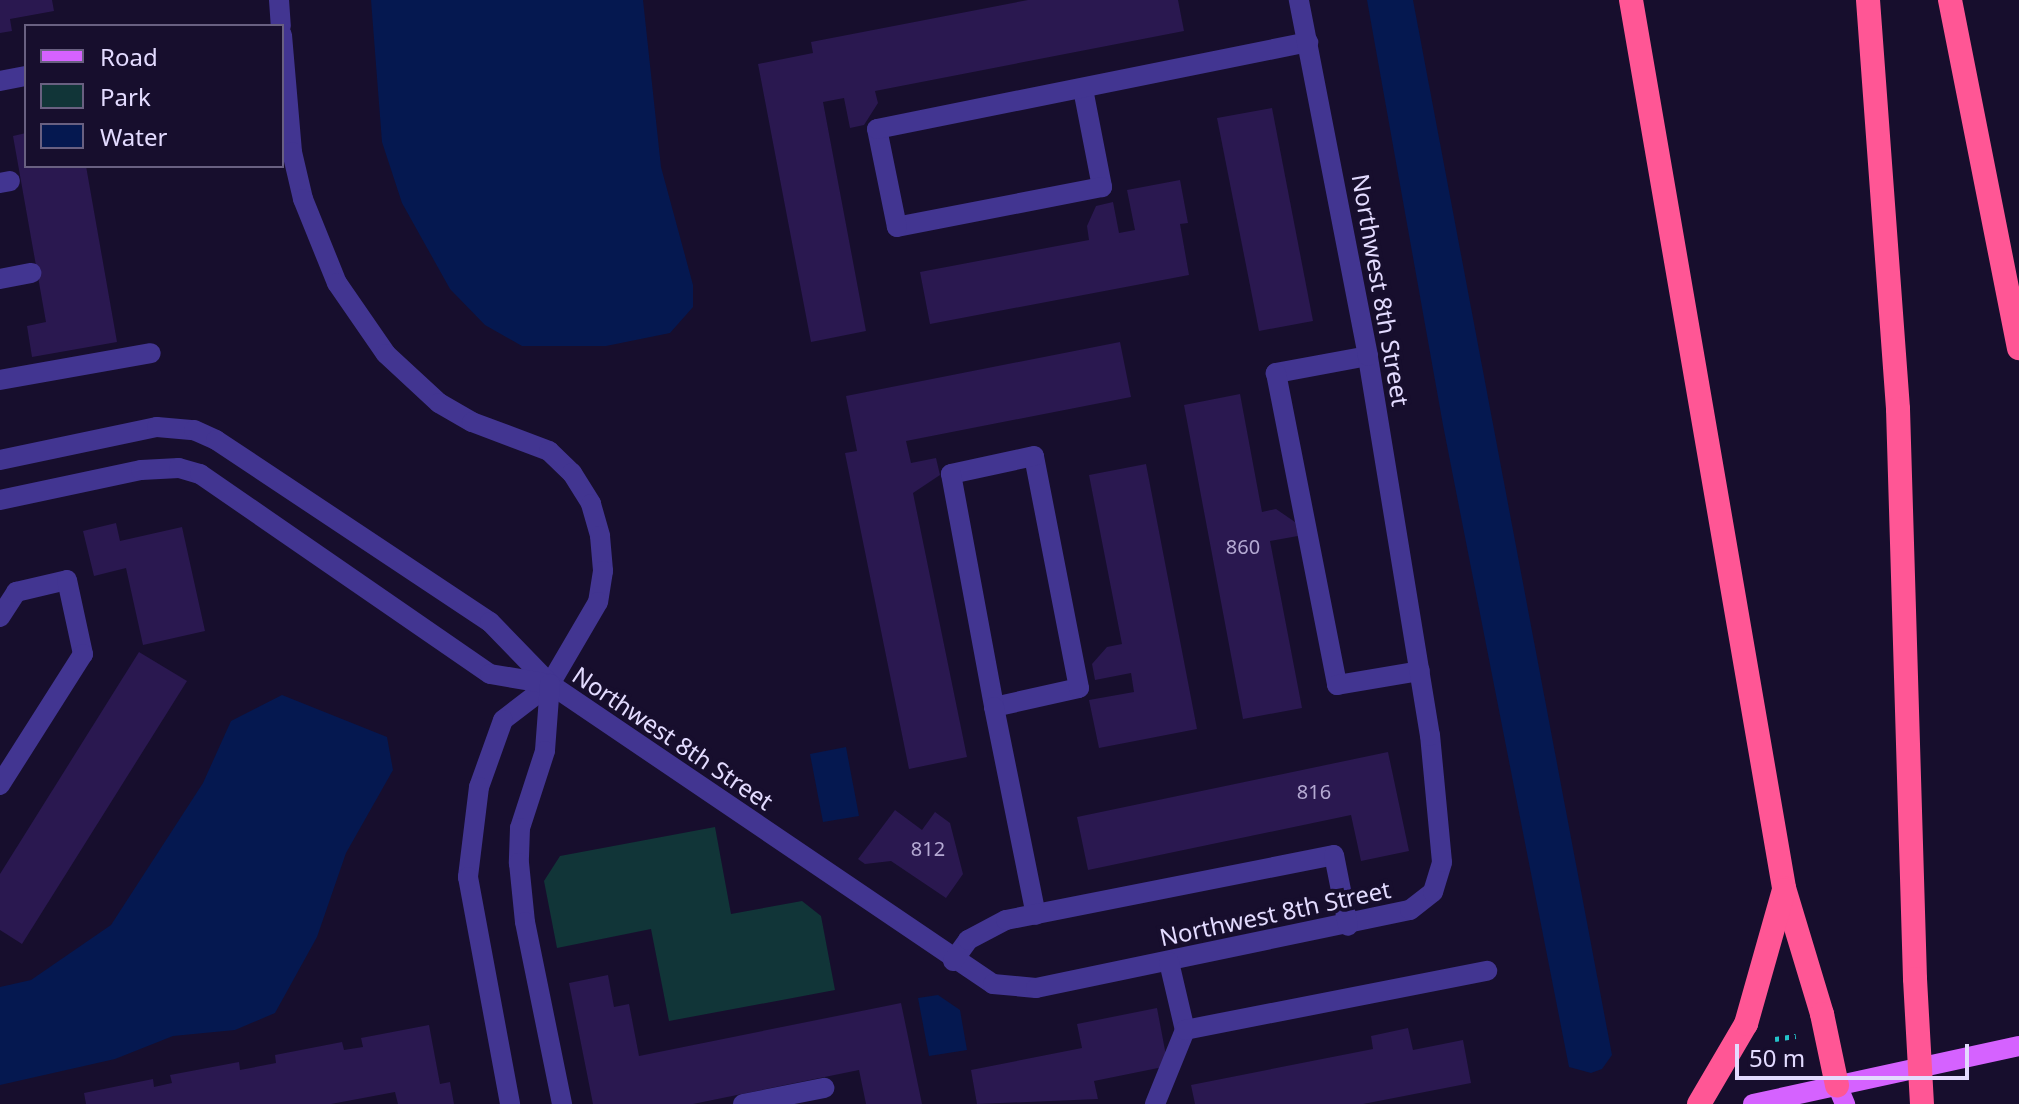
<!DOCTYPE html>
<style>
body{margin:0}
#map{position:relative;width:2019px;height:1104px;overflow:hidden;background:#170e2d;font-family:"Noto Sans",sans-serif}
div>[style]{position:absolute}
.green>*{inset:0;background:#113538}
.water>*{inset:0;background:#051850}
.building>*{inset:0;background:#2a1850}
.path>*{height:5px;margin-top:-2.5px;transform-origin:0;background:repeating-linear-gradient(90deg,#23c3ca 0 4px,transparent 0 10px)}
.minor>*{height:20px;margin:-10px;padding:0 10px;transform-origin:10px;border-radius:10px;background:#423591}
.major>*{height:20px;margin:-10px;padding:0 10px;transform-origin:10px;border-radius:10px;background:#d562ff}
.highway>*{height:24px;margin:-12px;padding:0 12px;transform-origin:12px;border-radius:12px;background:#ff5695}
.highway-bridge>*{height:24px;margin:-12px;padding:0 12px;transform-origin:12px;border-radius:12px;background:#ff5695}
span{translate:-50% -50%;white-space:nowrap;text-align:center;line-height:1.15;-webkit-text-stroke:8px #170e2d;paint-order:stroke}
.number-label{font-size:20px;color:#b5aad3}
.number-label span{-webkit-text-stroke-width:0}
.street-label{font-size:24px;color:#e3dbff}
.legend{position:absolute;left:24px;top:24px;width:260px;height:144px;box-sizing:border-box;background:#170e2d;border:2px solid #696081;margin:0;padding:10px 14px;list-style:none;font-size:24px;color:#e3dbff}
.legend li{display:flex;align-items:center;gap:16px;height:40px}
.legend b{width:40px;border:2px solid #696081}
.scale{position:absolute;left:1735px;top:1044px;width:234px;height:36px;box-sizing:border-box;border:4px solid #e3dbff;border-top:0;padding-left:10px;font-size:24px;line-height:28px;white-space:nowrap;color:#e3dbff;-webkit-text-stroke:6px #170e2d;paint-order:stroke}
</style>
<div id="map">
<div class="green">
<i style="clip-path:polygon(715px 827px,731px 914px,802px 901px,821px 916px,835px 990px,669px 1021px,651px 929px,557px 948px,544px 881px,560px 856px)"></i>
</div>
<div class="water">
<i style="clip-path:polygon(371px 0,643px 0,661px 167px,693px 285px,693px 307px,670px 333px,606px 346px,522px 346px,485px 325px,450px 289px,402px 203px,382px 142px)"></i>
<i style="clip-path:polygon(1367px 0,1413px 0,1612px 1055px,1602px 1069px,1591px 1073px,1569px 1067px,1443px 425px)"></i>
<i style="clip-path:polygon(282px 695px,387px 737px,393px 770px,346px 853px,317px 937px,275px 1013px,235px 1030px,173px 1036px,115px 1059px,0 1085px,0 987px,31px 980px,111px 925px,203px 783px,231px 721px)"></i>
<i style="clip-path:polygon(846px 747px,859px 816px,823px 822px,810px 754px)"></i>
<i style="clip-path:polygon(938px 995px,960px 1010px,967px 1050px,929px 1056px,918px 998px)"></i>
</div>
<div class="building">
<i style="clip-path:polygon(0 0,52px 0,54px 11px,10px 19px,12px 31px,0 33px)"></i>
<i style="clip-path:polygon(1028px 0,1178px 0,1184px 31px,875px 91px,878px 103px,864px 125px,850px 128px,844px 98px,823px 102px,866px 331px,811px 342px,758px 64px,813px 53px,811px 42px)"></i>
<i style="clip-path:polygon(1272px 108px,1313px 321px,1259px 331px,1217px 118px)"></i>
<i style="clip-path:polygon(26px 133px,26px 166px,86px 166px,117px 342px,32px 357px,27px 326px,46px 322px,13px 136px)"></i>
<i style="clip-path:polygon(1180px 180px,1188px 223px,1180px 224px,1189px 275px,930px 324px,920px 272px,1089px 240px,1087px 226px,1096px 206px,1113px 202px,1119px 233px,1135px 230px,1127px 190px)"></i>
<i style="clip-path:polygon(1120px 342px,1131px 397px,906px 441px,911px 463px,936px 458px,940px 475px,913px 493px,967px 757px,909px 769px,845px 453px,857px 451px,846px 396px)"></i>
<i style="clip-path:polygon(1240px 394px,1262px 512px,1276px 509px,1295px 522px,1298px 536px,1270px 541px,1302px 708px,1243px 719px,1184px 405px)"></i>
<i style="clip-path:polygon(1146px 464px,1197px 729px,1099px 748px,1089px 700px,1134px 692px,1131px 673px,1095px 680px,1092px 664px,1107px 647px,1122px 644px,1089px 475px)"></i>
<i style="clip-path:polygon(116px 523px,120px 541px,182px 527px,205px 631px,143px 645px,126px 568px,94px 576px,83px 531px)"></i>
<i style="clip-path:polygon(139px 652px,187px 681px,22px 944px,0 930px,0 874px)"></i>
<i style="clip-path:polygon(1388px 752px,1409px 851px,1361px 861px,1351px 815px,1088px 870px,1077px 817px)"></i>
<i style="clip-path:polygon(895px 810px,922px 830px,935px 812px,950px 823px,963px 874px,946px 898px,891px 861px,865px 864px,858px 859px)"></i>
<i style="clip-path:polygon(608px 975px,614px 1007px,629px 1004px,639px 1056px,901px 1003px,922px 1104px,866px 1104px,859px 1070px,693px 1104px,593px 1104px,569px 983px)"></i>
<i style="clip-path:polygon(1157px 1008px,1168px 1066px,1094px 1081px,1098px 1099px,977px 1104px,971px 1070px,1082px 1048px,1077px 1024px)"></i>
<i style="clip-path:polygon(429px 1025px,440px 1084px,450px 1082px,454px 1104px,398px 1104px,395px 1092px,331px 1104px,86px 1104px,84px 1093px,153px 1079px,154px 1087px,172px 1083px,170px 1075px,239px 1062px,240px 1070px,276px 1063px,275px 1055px,342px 1042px,344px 1050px,363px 1047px,361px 1038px)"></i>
<i style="clip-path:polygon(1408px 1028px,1413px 1050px,1463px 1040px,1471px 1083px,1363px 1104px,1195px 1104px,1191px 1085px,1373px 1049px,1371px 1036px)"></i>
</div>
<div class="path">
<i style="left:1775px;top:1039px;width:21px;rotate:-8deg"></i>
</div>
<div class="minor">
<i style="left:279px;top:0;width:26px;rotate:86deg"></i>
<i style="left:282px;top:35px;width:117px;rotate:85.1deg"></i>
<i style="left:292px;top:152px;width:48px;rotate:76.8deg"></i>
<i style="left:303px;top:199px;width:91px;rotate:68deg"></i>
<i style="left:337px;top:283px;width:86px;rotate:55.4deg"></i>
<i style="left:386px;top:354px;width:72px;rotate:42.8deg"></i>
<i style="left:439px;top:403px;width:38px;rotate:30deg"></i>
<i style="left:472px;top:422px;width:82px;rotate:20.6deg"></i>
<i style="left:549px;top:451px;width:32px;rotate:44deg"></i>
<i style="left:572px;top:473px;width:36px;rotate:58deg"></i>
<i style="left:591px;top:504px;width:33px;rotate:74deg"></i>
<i style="left:600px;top:536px;width:35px;rotate:85deg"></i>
<i style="left:603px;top:571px;width:31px;rotate:99deg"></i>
<i style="left:598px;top:602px;width:95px;rotate:120.3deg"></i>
<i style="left:550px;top:684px;width:59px;rotate:142.5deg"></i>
<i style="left:503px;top:720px;width:71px;rotate:109.7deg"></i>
<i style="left:479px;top:787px;width:91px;rotate:97deg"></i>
<i style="left:468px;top:877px;width:231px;rotate:79.5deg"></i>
<i style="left:0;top:81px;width:26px;rotate:-11deg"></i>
<i style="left:1083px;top:89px;width:100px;rotate:79deg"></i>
<i style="left:1102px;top:187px;width:209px;rotate:169deg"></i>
<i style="left:897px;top:227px;width:100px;rotate:-101.5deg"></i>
<i style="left:877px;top:129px;width:440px;rotate:-11.4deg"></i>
<i style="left:0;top:183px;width:10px;rotate:-11deg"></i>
<i style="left:0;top:279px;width:32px;rotate:-11deg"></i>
<i style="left:1368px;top:356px;width:94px;rotate:169.5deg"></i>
<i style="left:1276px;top:373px;width:318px;rotate:78.9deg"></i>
<i style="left:1337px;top:685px;width:84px;rotate:-9.6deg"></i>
<i style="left:0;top:380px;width:153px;rotate:-10.1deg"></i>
<i style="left:0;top:460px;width:160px;rotate:-11.9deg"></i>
<i style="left:157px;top:427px;width:37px;rotate:5deg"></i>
<i style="left:194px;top:430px;width:24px;rotate:24deg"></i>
<i style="left:216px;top:440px;width:329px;rotate:33.6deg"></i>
<i style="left:490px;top:622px;width:86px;rotate:45.9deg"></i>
<i style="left:550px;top:684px;width:535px;rotate:34.11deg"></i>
<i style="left:993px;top:984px;width:43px;rotate:5.3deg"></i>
<i style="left:1036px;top:988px;width:382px;rotate:-11.8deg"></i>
<i style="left:1410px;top:910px;width:29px;rotate:-38deg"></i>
<i style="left:1433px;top:892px;width:31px;rotate:-73deg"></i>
<i style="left:1442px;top:862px;width:127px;rotate:-95.4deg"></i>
<i style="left:1430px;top:736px;width:385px;rotate:-99.3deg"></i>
<i style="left:1368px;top:356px;width:363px;rotate:-101deg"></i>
<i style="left:0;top:500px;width:144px;rotate:-12deg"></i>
<i style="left:141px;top:470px;width:38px;rotate:-3deg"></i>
<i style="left:179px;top:468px;width:22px;rotate:16deg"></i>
<i style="left:200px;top:474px;width:352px;rotate:34.6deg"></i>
<i style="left:490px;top:674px;width:61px;rotate:9.5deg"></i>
<i style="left:0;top:617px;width:30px;rotate:-57deg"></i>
<i style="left:16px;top:592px;width:52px;rotate:-13.2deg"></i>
<i style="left:67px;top:580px;width:76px;rotate:77.8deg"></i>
<i style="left:83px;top:654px;width:155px;rotate:122.4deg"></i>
<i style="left:550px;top:684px;width:67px;rotate:94.3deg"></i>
<i style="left:545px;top:751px;width:81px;rotate:108deg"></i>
<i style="left:520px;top:828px;width:35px;rotate:92deg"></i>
<i style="left:519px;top:863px;width:59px;rotate:84.2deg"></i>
<i style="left:525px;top:922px;width:186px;rotate:78.5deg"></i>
<i style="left:994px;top:707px;width:87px;rotate:-12.6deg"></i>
<i style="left:1079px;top:688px;width:236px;rotate:-101deg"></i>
<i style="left:1034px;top:456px;width:85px;rotate:167.8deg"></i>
<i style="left:951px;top:474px;width:237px;rotate:79.5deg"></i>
<i style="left:994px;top:707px;width:212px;rotate:78.6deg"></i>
<i style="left:953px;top:961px;width:26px;rotate:-54deg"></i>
<i style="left:968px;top:940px;width:43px;rotate:-27.8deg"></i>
<i style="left:1006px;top:920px;width:334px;rotate:-11.2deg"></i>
<i style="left:1334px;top:855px;width:72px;rotate:78.8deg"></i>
<i style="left:1169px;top:962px;width:70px;rotate:76.8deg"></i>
<i style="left:743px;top:1104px;width:83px;rotate:-11.2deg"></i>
<i style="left:1155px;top:1104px;width:80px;rotate:-67.9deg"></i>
<i style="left:1185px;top:1030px;width:308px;rotate:-11.1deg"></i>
</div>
<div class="major">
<i style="left:1837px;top:1085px;width:21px;rotate:67deg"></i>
<i style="left:1753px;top:1104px;width:272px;rotate:-12.3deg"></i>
</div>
<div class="highway">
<i style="left:1631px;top:0;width:901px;rotate:80.22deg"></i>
<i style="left:1784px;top:888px;width:132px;rotate:73.2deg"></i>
<i style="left:1822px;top:1014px;width:73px;rotate:78.1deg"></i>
<i style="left:1868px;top:0;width:410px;rotate:85.8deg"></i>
<i style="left:1898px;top:409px;width:570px;rotate:88.29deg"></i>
<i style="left:1950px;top:0;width:355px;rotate:78.8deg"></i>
<i style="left:1699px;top:1104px;width:93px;rotate:-59.6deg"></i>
<i style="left:1746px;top:1024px;width:139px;rotate:-74.2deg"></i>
</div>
<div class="highway-bridge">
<i style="left:1915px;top:979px;width:125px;rotate:86.8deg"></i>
</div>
<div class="number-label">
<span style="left:1243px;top:546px">860</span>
<span style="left:1314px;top:791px">816</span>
<span style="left:928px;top:848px">812</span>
</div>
<div class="street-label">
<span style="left:1381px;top:290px;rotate:80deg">Northwest 8th Street</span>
<span style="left:673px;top:738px;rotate:34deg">Northwest 8th Street</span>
<span style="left:1275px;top:913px;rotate:-12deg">Northwest 8th Street</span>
</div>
<ul class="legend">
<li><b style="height:10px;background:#d562ff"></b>Road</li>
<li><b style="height:22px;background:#113538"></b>Park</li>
<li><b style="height:22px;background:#051850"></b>Water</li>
</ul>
<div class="scale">50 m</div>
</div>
